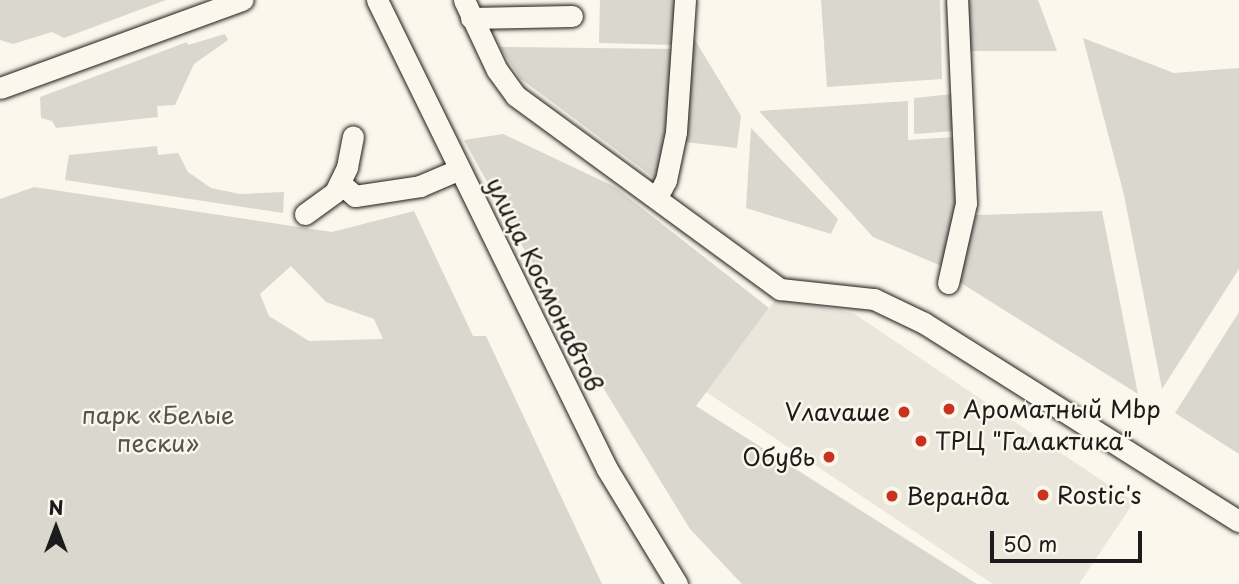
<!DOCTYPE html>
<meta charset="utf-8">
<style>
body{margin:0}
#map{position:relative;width:1239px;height:584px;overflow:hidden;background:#fbf7ec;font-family:"Playpen Sans",sans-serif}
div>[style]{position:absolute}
.built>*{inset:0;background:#eae6dc}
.green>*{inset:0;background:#dad7ce}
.roads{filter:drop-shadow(0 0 2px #1c1c1c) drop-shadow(0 0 2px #1c1c1c)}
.minor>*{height:21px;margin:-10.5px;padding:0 10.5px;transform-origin:10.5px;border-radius:10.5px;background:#fbf7ec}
.dots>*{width:19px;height:19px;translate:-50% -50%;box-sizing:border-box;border:4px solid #fbf7ec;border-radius:50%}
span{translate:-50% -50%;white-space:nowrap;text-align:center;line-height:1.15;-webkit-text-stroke:5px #fbf7ec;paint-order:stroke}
.street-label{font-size:24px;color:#1c1c1c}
.poi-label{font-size:24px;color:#1c1c1c}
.left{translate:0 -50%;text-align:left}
.right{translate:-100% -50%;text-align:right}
.park-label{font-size:24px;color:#555451}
.north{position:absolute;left:21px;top:493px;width:70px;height:70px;-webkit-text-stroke:5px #fbf7ec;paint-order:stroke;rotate:0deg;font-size:19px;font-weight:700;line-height:28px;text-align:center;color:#1c1c1c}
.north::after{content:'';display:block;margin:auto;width:24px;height:32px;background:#1c1c1c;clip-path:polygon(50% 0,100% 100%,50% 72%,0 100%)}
.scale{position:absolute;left:990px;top:531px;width:152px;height:32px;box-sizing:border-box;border:4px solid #1c1c1c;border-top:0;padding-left:9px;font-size:21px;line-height:24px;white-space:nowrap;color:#1c1c1c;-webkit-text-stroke:5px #fbf7ec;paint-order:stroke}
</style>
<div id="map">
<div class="built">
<i style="clip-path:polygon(777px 298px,853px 313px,1134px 502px,1079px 584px,993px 584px,706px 392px)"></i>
</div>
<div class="green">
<i style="clip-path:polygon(0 0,166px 0,64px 38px,52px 32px,13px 44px,0 40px)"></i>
<i style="clip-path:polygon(600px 0,676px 0,675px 45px,599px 43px)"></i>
<i style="clip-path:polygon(821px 0,940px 0,942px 79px,827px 87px)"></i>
<i style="clip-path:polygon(962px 0,1038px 0,1057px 51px,964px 51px)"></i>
<i style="clip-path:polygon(690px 32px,741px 116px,737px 148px,685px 142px)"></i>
<i style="clip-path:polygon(225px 34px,228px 40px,194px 64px,175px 105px,157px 106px,158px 117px,56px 128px,52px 121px,41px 118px,40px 97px,187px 42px,188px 45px)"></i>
<i style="clip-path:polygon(1083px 38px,1174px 73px,1239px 68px,1239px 269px,1162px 389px,1124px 195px)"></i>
<i style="clip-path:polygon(500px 47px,677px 49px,676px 87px,657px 180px,521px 79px)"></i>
<i style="clip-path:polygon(953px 94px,955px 131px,914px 134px,914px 98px)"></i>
<i style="clip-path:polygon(908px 101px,908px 140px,954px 137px,958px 203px,944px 267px,873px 237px,759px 111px)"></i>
<i style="clip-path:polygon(751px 128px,838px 219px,831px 234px,746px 208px)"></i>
<i style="clip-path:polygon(503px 134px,615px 187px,769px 308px,696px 406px,977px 584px,742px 584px,690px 529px,578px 347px,464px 140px)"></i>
<i style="clip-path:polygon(157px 146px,158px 155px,178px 153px,188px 172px,211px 188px,240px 194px,284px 192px,283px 213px,65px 180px,69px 155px)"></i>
<i style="clip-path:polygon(evenodd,34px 187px,332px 232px,414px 211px,473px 336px,486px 336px,602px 584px,0 584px,0 199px,34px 187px,291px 266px,326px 302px,374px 319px,383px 339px,309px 341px,269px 316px,260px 294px,291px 266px)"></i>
<i style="clip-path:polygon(1102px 211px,1138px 394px,958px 281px,976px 215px)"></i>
<i style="clip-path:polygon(1239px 312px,1239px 454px,1175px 413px)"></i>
</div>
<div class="roads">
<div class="minor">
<i style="left:377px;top:0;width:522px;rotate:63.88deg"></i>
<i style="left:607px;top:469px;width:135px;rotate:58.7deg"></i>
<i style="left:464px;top:0;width:77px;rotate:64.8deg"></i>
<i style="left:497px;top:70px;width:32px;rotate:54deg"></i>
<i style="left:516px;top:96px;width:327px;rotate:36.2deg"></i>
<i style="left:780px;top:289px;width:95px;rotate:6.1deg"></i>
<i style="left:874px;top:299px;width:55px;rotate:25.6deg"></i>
<i style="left:924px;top:323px;width:372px;rotate:32.2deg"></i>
<i style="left:471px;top:18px;width:101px;rotate:-1.1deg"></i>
<i style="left:0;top:88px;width:258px;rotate:-20deg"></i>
<i style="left:340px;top:183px;width:20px;rotate:41deg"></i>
<i style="left:355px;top:196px;width:66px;rotate:-8.7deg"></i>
<i style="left:420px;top:186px;width:43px;rotate:-23deg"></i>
<i style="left:657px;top:197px;width:19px;rotate:-62deg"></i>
<i style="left:666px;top:180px;width:49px;rotate:-78.2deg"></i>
<i style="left:676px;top:132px;width:132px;rotate:-86.1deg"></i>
<i style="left:305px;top:214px;width:37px;rotate:-36deg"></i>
<i style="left:335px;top:192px;width:28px;rotate:-64deg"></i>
<i style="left:347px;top:167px;width:31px;rotate:-79deg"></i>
<i style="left:948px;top:283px;width:82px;rotate:-77.3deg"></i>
<i style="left:966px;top:203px;width:203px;rotate:-92.5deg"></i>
</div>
</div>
<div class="dots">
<i style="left:949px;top:409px;background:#c8321e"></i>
<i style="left:904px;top:412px;background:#c8321e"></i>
<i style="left:921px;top:441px;background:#c8321e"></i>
<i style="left:829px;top:457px;background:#c8321e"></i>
<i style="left:1043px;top:495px;background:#c8321e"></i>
<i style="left:892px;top:496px;background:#c8321e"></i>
</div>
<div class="street-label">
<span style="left:545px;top:284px;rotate:64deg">улица Космонавтов</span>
</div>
<div class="poi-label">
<span class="left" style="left:963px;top:409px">Ароматный Мbр</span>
<span class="right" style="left:890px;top:412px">Vлаvаше</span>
<span class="left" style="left:935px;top:441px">ТРЦ "Галактика"</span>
<span class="right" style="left:815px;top:457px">Обувь</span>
<span class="left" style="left:1057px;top:495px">Rostic's</span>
<span class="left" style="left:906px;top:496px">Веранда</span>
</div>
<div class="park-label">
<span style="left:158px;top:429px">парк «Белые<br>пески»</span>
</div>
<div class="north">N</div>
<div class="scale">50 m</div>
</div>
